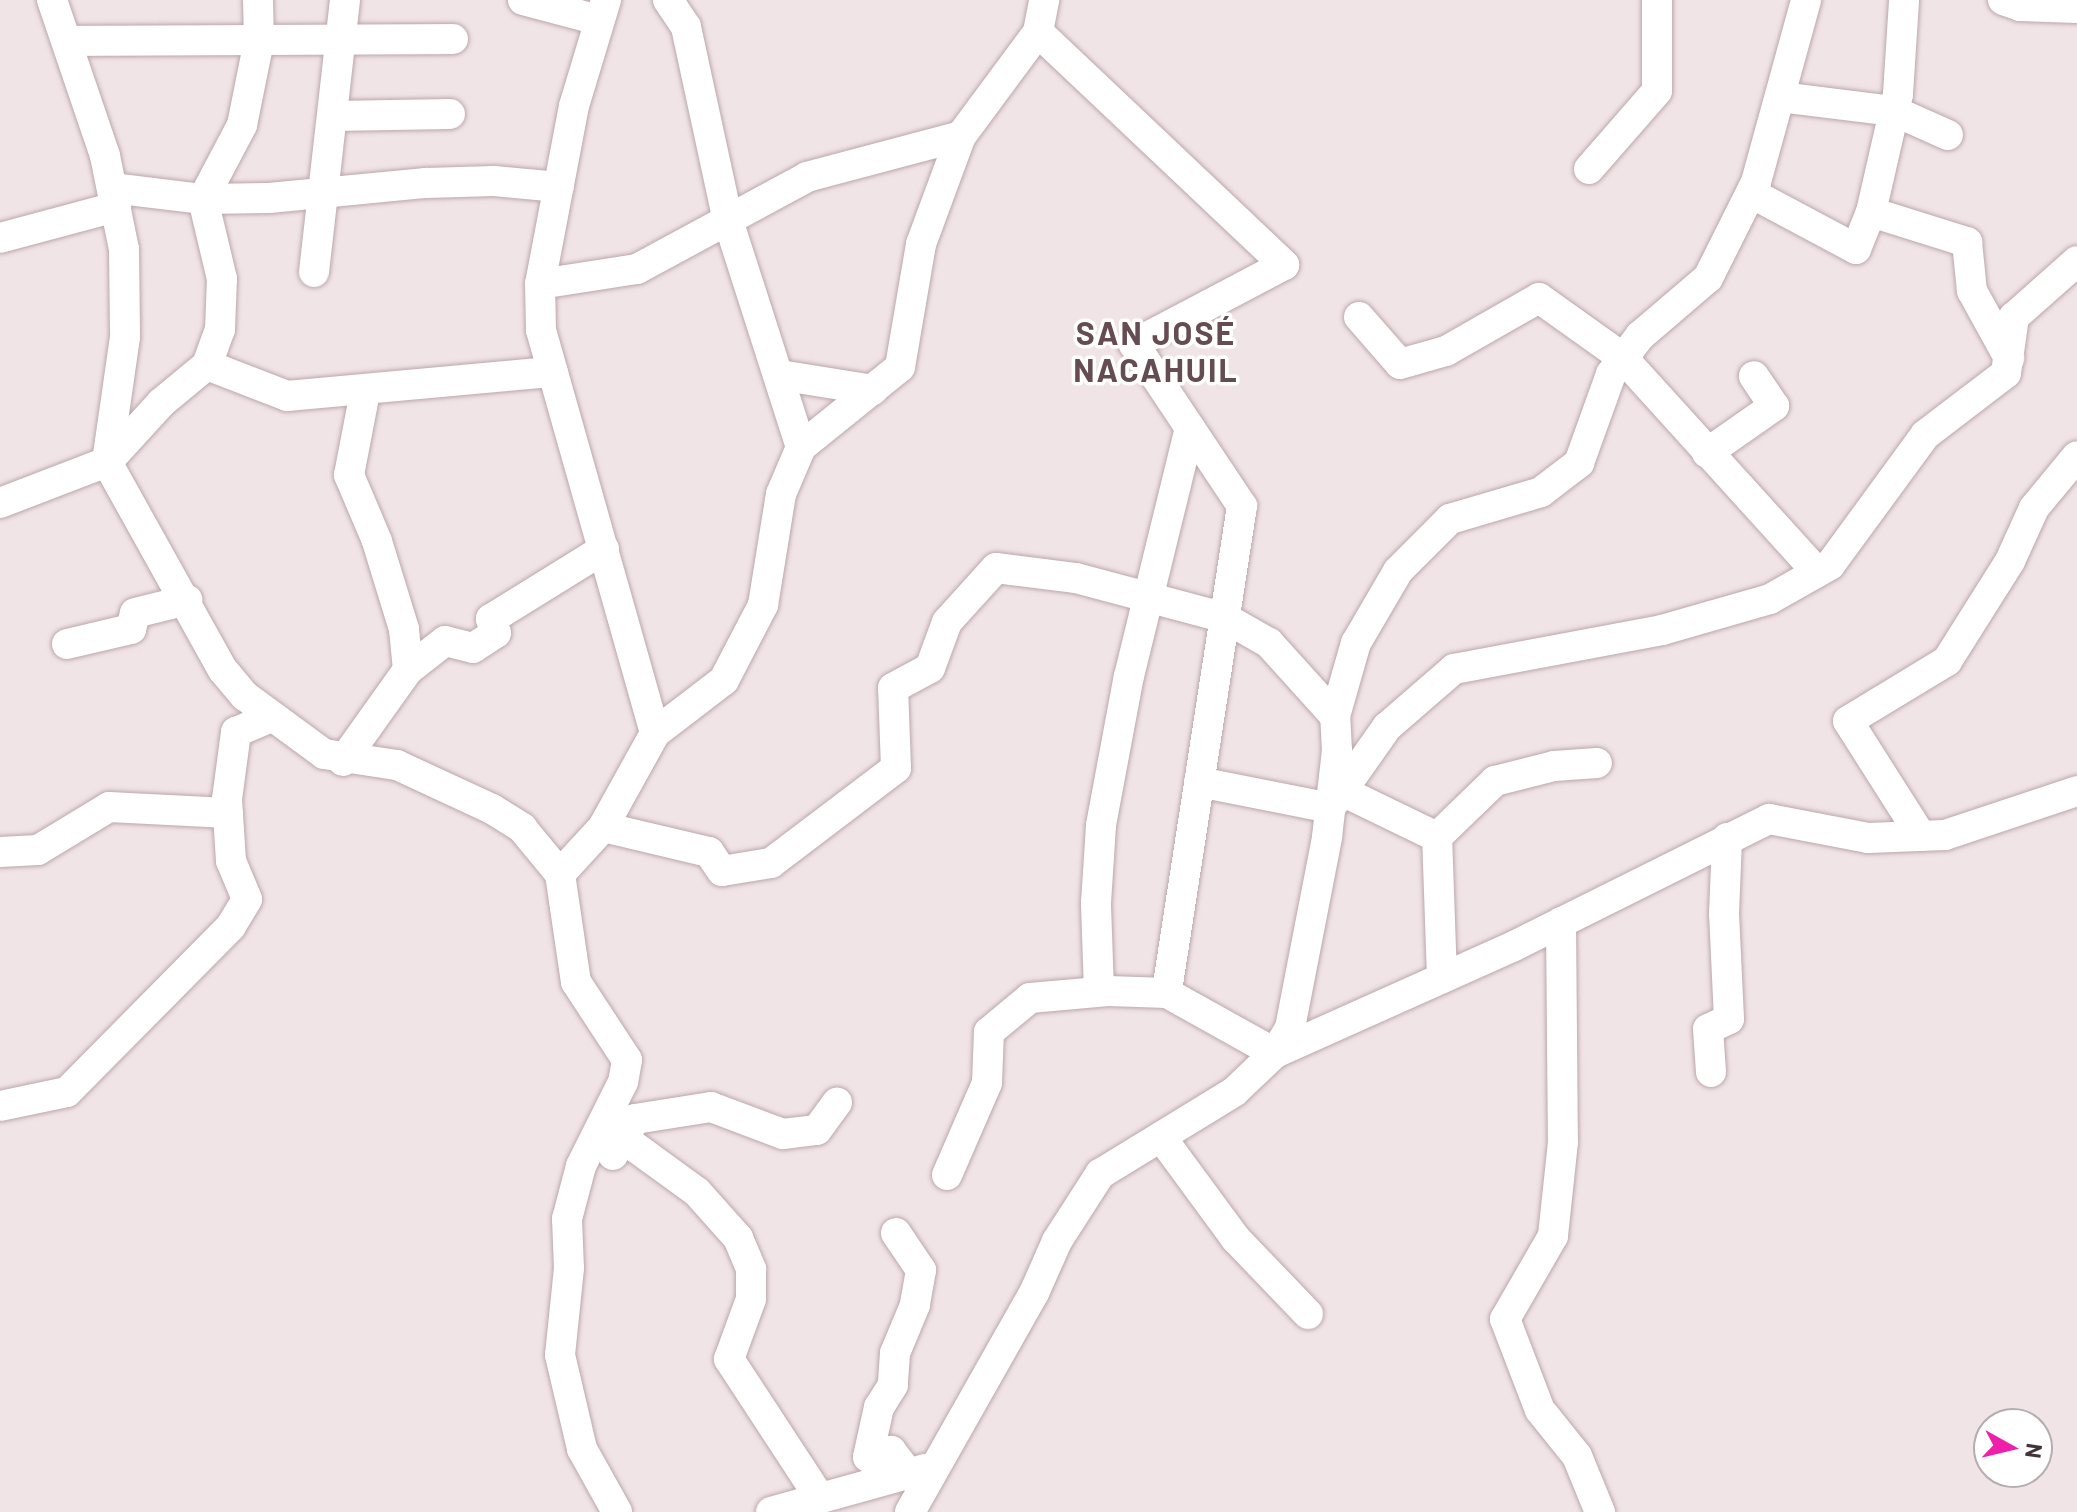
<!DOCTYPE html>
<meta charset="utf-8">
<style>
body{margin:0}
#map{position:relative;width:2077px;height:1512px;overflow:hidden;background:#f1e4e6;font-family:Barlow,sans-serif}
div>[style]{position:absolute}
.roads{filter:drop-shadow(0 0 2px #bca7ab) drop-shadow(0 0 2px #bca7ab)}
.minor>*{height:30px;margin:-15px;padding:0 15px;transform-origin:15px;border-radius:15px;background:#fff}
span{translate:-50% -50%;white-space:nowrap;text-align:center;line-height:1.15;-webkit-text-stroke:7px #fff;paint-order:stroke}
.district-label{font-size:32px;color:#654c52;font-weight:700;letter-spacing:2px}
.north{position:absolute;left:1973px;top:1408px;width:80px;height:80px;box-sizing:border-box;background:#fff;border:2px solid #b3aeaf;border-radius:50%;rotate:98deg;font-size:22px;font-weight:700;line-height:32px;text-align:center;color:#423438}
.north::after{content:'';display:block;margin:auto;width:28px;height:36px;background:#ed1fab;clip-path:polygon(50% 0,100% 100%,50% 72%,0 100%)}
</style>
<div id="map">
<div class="roads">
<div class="minor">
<i style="left:52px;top:0;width:165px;rotate:71.2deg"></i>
<i style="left:105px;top:156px;width:95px;rotate:78.5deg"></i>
<i style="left:124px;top:249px;width:88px;rotate:89.3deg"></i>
<i style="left:125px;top:337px;width:126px;rotate:98.2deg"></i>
<i style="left:107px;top:462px;width:238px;rotate:60.9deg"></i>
<i style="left:223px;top:670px;width:34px;rotate:50deg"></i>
<i style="left:245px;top:696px;width:98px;rotate:36.3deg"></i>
<i style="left:324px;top:754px;width:74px;rotate:8.6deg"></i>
<i style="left:397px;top:765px;width:105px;rotate:24.9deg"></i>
<i style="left:492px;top:809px;width:36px;rotate:32deg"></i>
<i style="left:522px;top:828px;width:60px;rotate:50.4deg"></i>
<i style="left:560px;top:874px;width:109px;rotate:81.6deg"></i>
<i style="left:576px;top:982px;width:93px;rotate:56.8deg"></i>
<i style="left:627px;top:1060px;width:22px;rotate:100deg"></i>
<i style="left:623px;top:1082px;width:94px;rotate:116.6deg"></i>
<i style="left:581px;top:1166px;width:55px;rotate:104.8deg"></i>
<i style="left:567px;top:1219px;width:49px;rotate:87.7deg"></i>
<i style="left:569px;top:1268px;width:87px;rotate:95.9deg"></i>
<i style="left:560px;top:1355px;width:97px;rotate:76.8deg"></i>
<i style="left:582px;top:1449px;width:72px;rotate:60.9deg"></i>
<i style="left:523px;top:0;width:78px;rotate:14.9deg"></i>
<i style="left:668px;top:0;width:32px;rotate:56deg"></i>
<i style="left:686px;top:27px;width:194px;rotate:77.8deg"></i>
<i style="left:727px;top:217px;width:242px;rotate:72.2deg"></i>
<i style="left:2003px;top:0;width:18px;rotate:19deg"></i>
<i style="left:2020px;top:6px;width:57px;rotate:2deg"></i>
<i style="left:1038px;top:32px;width:339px;rotate:43.4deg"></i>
<i style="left:1284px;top:265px;width:170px;rotate:152.2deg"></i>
<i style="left:1134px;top:344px;width:195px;rotate:56.3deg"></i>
<i style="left:1242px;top:506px;width:493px;rotate:98.8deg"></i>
<i style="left:1167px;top:993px;width:124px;rotate:29.1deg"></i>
<i style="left:1275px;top:1053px;width:262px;rotate:-24.1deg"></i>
<i style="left:1514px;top:946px;width:285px;rotate:-26.5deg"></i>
<i style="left:1769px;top:819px;width:101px;rotate:10.9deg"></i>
<i style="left:1868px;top:838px;width:77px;rotate:-2.2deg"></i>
<i style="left:1945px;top:835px;width:139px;rotate:-18.4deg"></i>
<i style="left:70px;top:41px;width:383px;rotate:-0.3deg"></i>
<i style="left:1780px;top:97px;width:115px;rotate:7deg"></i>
<i style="left:1894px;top:111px;width:59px;rotate:24deg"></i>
<i style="left:334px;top:116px;width:116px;rotate:-1deg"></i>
<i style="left:1589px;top:169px;width:103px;rotate:-48.9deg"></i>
<i style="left:1657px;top:91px;width:91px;rotate:-90deg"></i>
<i style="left:112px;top:188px;width:92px;rotate:6.9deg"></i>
<i style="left:203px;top:199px;width:66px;rotate:-0.9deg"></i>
<i style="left:269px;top:198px;width:158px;rotate:-5.5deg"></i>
<i style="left:426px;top:183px;width:68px;rotate:-1.7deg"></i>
<i style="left:494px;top:181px;width:65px;rotate:5.3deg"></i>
<i style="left:1751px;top:193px;width:119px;rotate:28.1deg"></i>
<i style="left:1856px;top:249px;width:40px;rotate:-68deg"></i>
<i style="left:1871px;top:212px;width:101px;rotate:17.4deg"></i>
<i style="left:1967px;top:242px;width:49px;rotate:84.2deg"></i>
<i style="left:1972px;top:291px;width:77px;rotate:61.1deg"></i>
<i style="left:1871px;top:212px;width:121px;rotate:-77.1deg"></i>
<i style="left:1898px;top:94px;width:94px;rotate:-86.3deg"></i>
<i style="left:0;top:238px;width:120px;rotate:-15deg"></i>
<i style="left:314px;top:272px;width:274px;rotate:-83.5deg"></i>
<i style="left:540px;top:284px;width:98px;rotate:-8.8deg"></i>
<i style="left:637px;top:269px;width:193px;rotate:-28.4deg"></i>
<i style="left:807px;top:177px;width:159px;rotate:-14.9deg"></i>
<i style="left:1359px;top:317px;width:62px;rotate:48.9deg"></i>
<i style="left:1400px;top:364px;width:48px;rotate:-15.8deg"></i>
<i style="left:1446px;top:351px;width:107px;rotate:-29.7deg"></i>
<i style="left:1539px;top:298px;width:103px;rotate:35.5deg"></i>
<i style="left:1623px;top:358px;width:289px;rotate:47.8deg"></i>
<i style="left:207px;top:365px;width:86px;rotate:21.2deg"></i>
<i style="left:287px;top:396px;width:267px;rotate:-5.2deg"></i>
<i style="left:779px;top:375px;width:95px;rotate:9.1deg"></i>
<i style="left:1707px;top:453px;width:82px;rotate:-35deg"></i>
<i style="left:1774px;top:406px;width:36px;rotate:-124deg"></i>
<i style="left:0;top:503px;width:115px;rotate:-21deg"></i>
<i style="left:107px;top:462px;width:80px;rotate:-47.5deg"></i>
<i style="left:161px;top:403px;width:60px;rotate:-39.6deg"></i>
<i style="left:207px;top:365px;width:37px;rotate:-70deg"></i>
<i style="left:220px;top:330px;width:51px;rotate:-87.8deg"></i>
<i style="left:222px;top:279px;width:82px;rotate:-103.4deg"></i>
<i style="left:203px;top:199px;width:84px;rotate:-62.2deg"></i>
<i style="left:242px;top:125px;width:86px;rotate:-78.6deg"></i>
<i style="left:259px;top:41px;width:41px;rotate:-91.4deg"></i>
<i style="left:67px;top:644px;width:66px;rotate:-13.2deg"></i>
<i style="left:131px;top:629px;width:16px;rotate:-76deg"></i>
<i style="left:135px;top:613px;width:54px;rotate:-14deg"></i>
<i style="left:408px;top:670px;width:47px;rotate:-38.1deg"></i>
<i style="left:445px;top:641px;width:29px;rotate:14deg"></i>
<i style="left:473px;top:648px;width:27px;rotate:-33deg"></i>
<i style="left:496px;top:633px;width:15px;rotate:-110deg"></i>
<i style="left:491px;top:619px;width:133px;rotate:-31.8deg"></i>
<i style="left:655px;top:733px;width:87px;rotate:-37.5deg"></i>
<i style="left:724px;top:680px;width:85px;rotate:-62.5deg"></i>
<i style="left:763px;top:605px;width:112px;rotate:-80.8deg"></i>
<i style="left:781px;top:494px;width:51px;rotate:-66.9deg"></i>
<i style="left:801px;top:447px;width:127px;rotate:-38.9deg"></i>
<i style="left:900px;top:367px;width:125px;rotate:-80.3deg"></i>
<i style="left:921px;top:244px;width:115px;rotate:-69.7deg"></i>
<i style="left:961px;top:136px;width:129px;rotate:-53.5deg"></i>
<i style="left:1038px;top:32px;width:33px;rotate:-79deg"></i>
<i style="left:343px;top:761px;width:112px;rotate:-54.5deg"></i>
<i style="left:408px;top:670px;width:41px;rotate:-95.6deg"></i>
<i style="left:404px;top:629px;width:92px;rotate:-107.1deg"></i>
<i style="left:377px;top:541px;width:72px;rotate:-113deg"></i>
<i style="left:349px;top:475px;width:85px;rotate:-79.1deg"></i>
<i style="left:1199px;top:782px;width:134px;rotate:11.2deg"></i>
<i style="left:1330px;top:808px;width:99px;rotate:-54.9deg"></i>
<i style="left:1387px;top:727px;width:89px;rotate:-40.9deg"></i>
<i style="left:1454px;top:669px;width:212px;rotate:-10.6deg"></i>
<i style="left:1662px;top:630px;width:112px;rotate:-16deg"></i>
<i style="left:1770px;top:599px;width:69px;rotate:-29.5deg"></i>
<i style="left:1830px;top:565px;width:161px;rotate:-53.8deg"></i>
<i style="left:1925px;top:435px;width:102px;rotate:-37.4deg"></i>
<i style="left:2006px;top:373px;width:57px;rotate:-81.9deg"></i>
<i style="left:2014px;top:317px;width:84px;rotate:-41.6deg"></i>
<i style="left:1342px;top:791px;width:106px;rotate:25.8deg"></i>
<i style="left:603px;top:827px;width:109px;rotate:13.3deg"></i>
<i style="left:709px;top:852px;width:23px;rotate:56deg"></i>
<i style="left:722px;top:871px;width:50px;rotate:-9.3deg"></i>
<i style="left:771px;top:863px;width:157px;rotate:-37.2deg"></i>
<i style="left:896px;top:768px;width:80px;rotate:-92.1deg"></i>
<i style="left:893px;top:688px;width:42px;rotate:-28.4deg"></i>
<i style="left:930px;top:668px;width:49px;rotate:-69.7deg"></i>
<i style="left:947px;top:622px;width:73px;rotate:-47.8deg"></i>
<i style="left:996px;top:568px;width:81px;rotate:7.1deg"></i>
<i style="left:1076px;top:578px;width:154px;rotate:15deg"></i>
<i style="left:1225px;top:618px;width:51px;rotate:29.6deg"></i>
<i style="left:1269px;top:643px;width:98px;rotate:47.9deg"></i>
<i style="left:1921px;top:836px;width:136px;rotate:-122.4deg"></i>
<i style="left:1848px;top:721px;width:116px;rotate:-31.2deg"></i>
<i style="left:1947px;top:661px;width:118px;rotate:-57.8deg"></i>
<i style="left:2010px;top:561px;width:58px;rotate:-65.6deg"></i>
<i style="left:2034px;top:508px;width:67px;rotate:-50.4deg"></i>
<i style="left:0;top:852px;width:38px;rotate:-3deg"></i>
<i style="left:38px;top:850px;width:83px;rotate:-31.2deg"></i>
<i style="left:109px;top:807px;width:119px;rotate:2.9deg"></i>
<i style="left:560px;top:874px;width:64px;rotate:-47.5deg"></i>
<i style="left:603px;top:827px;width:107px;rotate:-61deg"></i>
<i style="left:655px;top:733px;width:419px;rotate:-105.8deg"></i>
<i style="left:541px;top:330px;width:46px;rotate:-91.2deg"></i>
<i style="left:540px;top:284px;width:181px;rotate:-79.2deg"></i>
<i style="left:574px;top:106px;width:111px;rotate:-73.2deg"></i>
<i style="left:1561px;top:922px;width:220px;rotate:89.5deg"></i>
<i style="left:1563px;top:1142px;width:95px;rotate:96.1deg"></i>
<i style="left:1553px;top:1236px;width:96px;rotate:120deg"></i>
<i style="left:1505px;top:1319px;width:97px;rotate:69deg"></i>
<i style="left:1540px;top:1410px;width:59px;rotate:51.2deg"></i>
<i style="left:1577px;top:1456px;width:61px;rotate:67.7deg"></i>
<i style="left:1442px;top:978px;width:141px;rotate:-92deg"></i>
<i style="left:1437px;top:837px;width:81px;rotate:-44deg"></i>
<i style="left:1495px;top:781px;width:61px;rotate:-14.3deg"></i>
<i style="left:1554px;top:766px;width:43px;rotate:-4deg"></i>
<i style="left:1099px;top:991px;width:88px;rotate:-92deg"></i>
<i style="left:1096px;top:903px;width:78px;rotate:-86.3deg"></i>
<i style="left:1101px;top:825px;width:152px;rotate:-79.4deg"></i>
<i style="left:1129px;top:676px;width:255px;rotate:-76.2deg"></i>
<i style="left:1711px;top:1072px;width:43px;rotate:-94deg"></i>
<i style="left:1708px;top:1029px;width:23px;rotate:-25deg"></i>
<i style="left:1729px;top:1019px;width:105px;rotate:-92.7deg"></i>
<i style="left:1724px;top:914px;width:76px;rotate:-87.7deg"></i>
<i style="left:0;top:1106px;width:68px;rotate:-11.8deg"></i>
<i style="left:67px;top:1092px;width:233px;rotate:-45.3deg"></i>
<i style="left:231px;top:926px;width:31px;rotate:-59deg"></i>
<i style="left:247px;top:899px;width:41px;rotate:-112.8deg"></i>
<i style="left:231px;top:861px;width:62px;rotate:-93.7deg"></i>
<i style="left:227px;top:799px;width:68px;rotate:-82.3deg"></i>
<i style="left:236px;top:732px;width:38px;rotate:-23deg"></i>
<i style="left:1161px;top:1137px;width:127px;rotate:53.7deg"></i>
<i style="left:1236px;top:1239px;width:104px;rotate:46.2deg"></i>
<i style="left:624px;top:1139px;width:90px;rotate:36deg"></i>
<i style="left:697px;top:1192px;width:62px;rotate:48.3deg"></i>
<i style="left:738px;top:1238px;width:34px;rotate:67deg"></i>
<i style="left:751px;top:1269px;width:30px;rotate:90deg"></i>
<i style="left:751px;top:1299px;width:64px;rotate:110.1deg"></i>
<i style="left:729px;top:1359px;width:163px;rotate:56.8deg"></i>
<i style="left:613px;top:1155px;width:42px;rotate:-58.6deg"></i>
<i style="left:635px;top:1119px;width:77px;rotate:-9deg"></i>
<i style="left:711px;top:1107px;width:77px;rotate:20.6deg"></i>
<i style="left:783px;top:1134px;width:34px;rotate:-7deg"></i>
<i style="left:817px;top:1130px;width:34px;rotate:-54deg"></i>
<i style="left:947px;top:1175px;width:100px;rotate:-66.5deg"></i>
<i style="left:987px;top:1083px;width:51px;rotate:-87.8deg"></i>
<i style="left:989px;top:1032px;width:53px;rotate:-39.7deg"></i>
<i style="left:1030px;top:998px;width:78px;rotate:-5.1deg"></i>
<i style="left:1108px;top:991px;width:59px;rotate:1.9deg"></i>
<i style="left:896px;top:1233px;width:45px;rotate:56deg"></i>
<i style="left:921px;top:1270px;width:36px;rotate:100deg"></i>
<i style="left:915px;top:1305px;width:52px;rotate:112.6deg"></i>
<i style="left:895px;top:1353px;width:32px;rotate:94deg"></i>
<i style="left:893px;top:1385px;width:26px;rotate:122deg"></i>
<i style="left:879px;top:1407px;width:51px;rotate:102.4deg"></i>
<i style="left:868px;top:1457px;width:24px;rotate:-15deg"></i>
<i style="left:891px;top:1451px;width:28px;rotate:52deg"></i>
<i style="left:771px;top:1512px;width:160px;rotate:-15.6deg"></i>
<i style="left:910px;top:1512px;width:252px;rotate:-60.5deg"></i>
<i style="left:1034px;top:1293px;width:57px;rotate:-66.1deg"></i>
<i style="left:1057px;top:1241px;width:80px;rotate:-57.3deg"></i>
<i style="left:1100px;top:1174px;width:157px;rotate:-31.5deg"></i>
<i style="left:1234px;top:1092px;width:57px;rotate:-43.6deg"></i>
<i style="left:1275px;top:1053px;width:29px;rotate:-59deg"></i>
<i style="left:1290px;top:1028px;width:195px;rotate:-79deg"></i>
<i style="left:1327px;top:837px;width:87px;rotate:-83.4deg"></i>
<i style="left:1337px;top:751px;width:35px;rotate:-93deg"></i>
<i style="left:1335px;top:716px;width:76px;rotate:-74deg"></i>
<i style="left:1356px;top:643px;width:83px;rotate:-59.7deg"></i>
<i style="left:1398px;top:571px;width:74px;rotate:-45deg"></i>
<i style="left:1450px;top:519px;width:95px;rotate:-16.5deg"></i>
<i style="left:1541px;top:492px;width:48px;rotate:-37.3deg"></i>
<i style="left:1579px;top:463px;width:95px;rotate:-70.2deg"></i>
<i style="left:1611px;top:374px;width:48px;rotate:-52.7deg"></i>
<i style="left:1640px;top:336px;width:89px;rotate:-40.5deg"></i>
<i style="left:1708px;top:278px;width:107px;rotate:-63.4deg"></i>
<i style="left:1756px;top:182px;width:189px;rotate:-74.6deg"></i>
</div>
</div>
<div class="district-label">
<span style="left:1156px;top:351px">SAN JOSÉ<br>NACAHUIL</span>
</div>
<div class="north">N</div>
</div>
